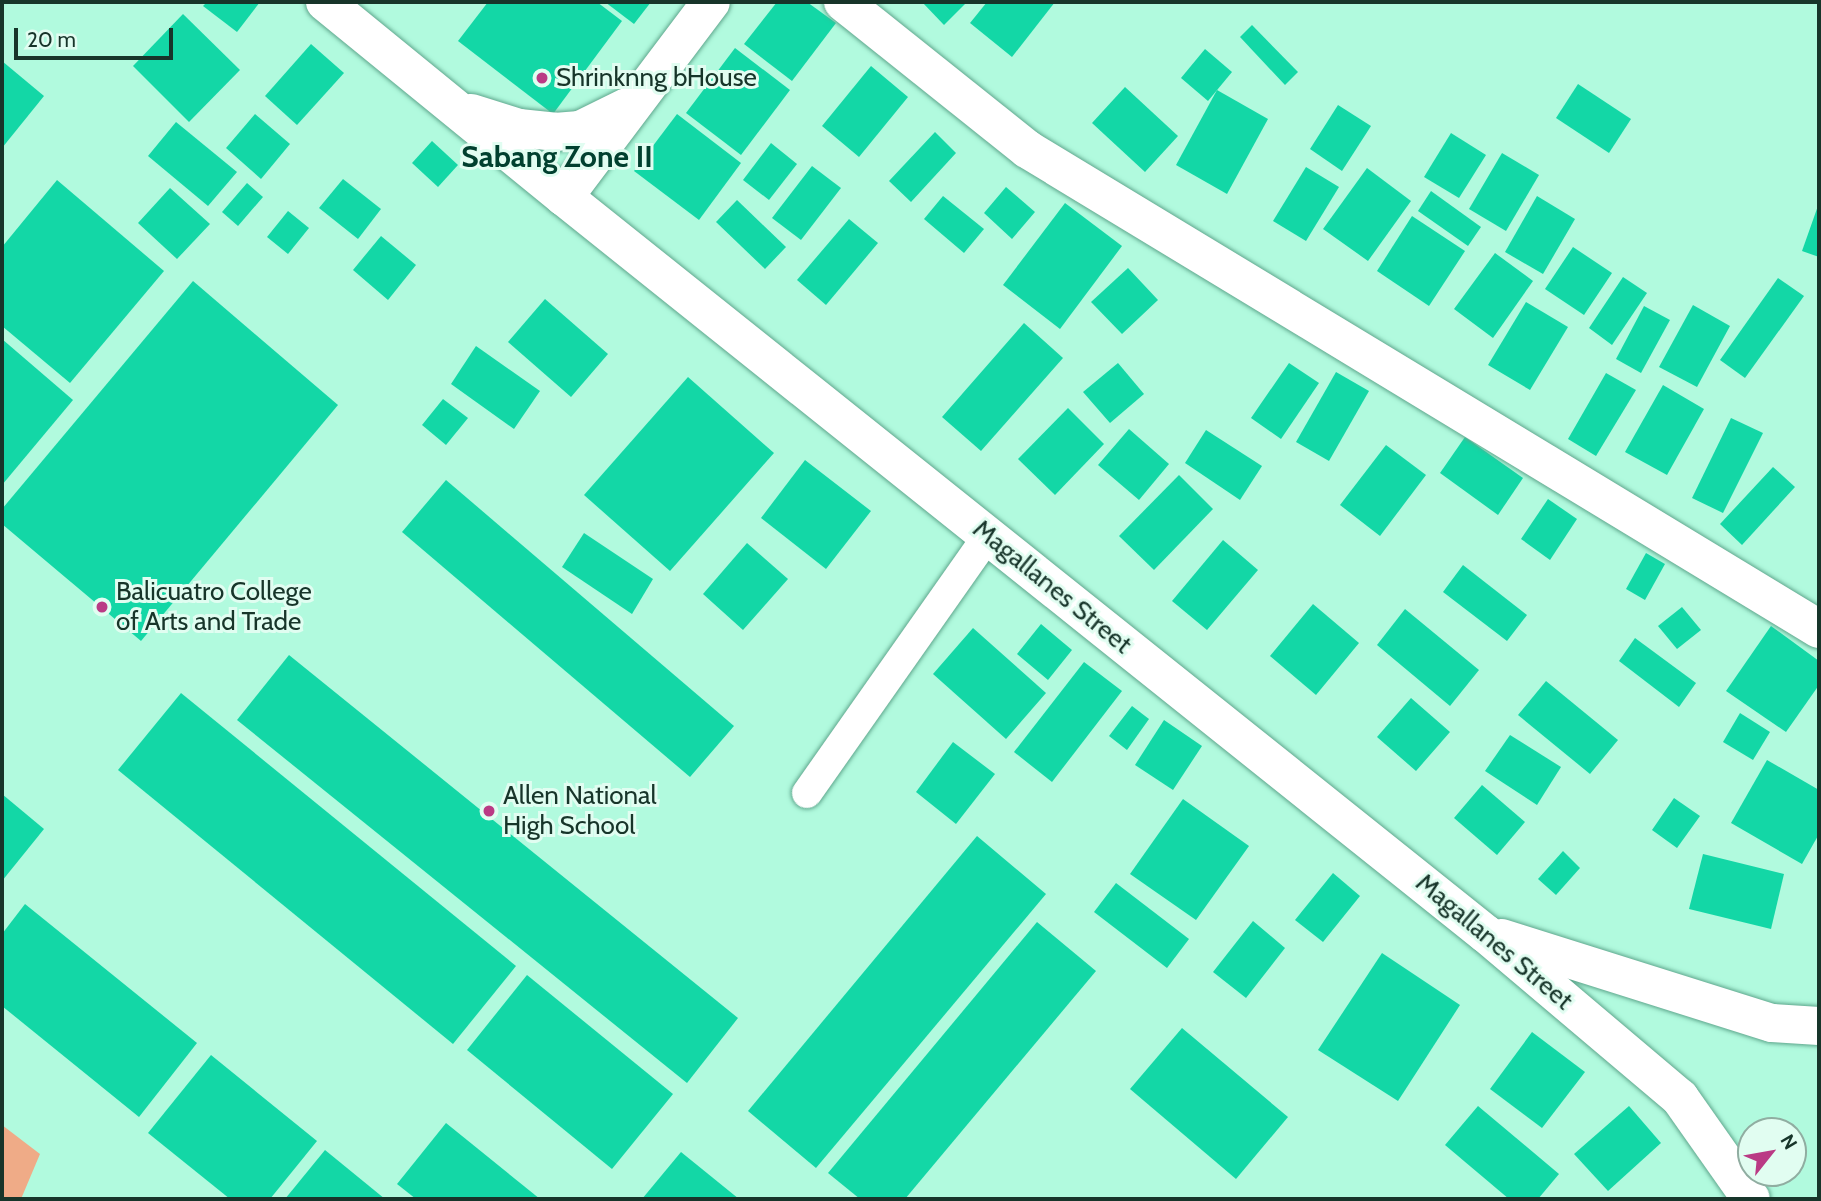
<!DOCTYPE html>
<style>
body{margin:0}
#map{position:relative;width:1821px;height:1201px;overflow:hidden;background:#b1fade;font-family:Cabin,sans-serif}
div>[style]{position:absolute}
.green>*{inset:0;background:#efab87}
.building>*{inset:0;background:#13d7a6}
.roads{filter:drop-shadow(0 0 2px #5fa78d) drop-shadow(0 0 2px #5fa78d)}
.lane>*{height:30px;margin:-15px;padding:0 15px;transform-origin:15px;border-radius:15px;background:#fff}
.street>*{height:38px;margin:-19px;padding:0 19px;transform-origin:19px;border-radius:19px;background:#fff}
.secondary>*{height:38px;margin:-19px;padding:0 19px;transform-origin:19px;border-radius:19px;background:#fff}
.highway>*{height:38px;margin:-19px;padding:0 19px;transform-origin:19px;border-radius:19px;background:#fff}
.dots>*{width:19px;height:19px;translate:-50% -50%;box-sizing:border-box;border:4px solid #e1fdf1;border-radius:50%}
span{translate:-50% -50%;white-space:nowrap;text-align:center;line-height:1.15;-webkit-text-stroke:6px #e1fdf1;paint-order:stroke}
.poi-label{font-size:26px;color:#17352a}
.left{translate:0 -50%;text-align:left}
.street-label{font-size:26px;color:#17352a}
.quarter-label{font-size:30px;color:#01402f;font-weight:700}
.frame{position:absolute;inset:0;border:4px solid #17352a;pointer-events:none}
.north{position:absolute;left:1737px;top:1117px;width:70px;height:70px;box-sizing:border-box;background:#e1fdf1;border:2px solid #90ada1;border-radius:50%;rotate:59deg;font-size:19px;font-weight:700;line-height:28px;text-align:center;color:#17352a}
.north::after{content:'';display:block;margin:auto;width:24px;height:32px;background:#ba3a85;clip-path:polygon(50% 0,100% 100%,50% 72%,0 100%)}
.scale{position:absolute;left:14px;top:28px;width:159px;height:32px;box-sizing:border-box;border:4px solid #17352a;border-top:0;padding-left:9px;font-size:21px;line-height:24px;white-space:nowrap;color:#17352a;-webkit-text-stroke:5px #e1fdf1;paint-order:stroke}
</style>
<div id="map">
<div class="green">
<i style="clip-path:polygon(2px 1125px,40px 1154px,21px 1199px,2px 1199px)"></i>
</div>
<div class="building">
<i style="clip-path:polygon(207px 2px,260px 2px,237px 32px,203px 6px)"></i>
<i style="clip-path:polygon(488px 2px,597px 2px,622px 21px,553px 114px,458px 41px)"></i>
<i style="clip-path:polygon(605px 2px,651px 2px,634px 24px)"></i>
<i style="clip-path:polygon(777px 2px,807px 2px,836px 23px,792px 81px,744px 44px)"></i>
<i style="clip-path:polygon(922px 2px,967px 2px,944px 25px)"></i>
<i style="clip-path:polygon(987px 2px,1055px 2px,1012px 57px,970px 23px)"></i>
<i style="clip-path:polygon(183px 14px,240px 70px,189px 122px,133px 66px)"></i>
<i style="clip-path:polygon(1252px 25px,1298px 72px,1285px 85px,1240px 37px)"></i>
<i style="clip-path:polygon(311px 44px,344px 73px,297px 125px,265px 96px)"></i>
<i style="clip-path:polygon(735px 48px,790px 90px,741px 155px,686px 113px)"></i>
<i style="clip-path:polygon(1205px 49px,1232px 72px,1208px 101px,1181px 78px)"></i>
<i style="clip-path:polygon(2px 61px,44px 96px,2px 148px)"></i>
<i style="clip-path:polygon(871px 66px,908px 97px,859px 157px,822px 126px)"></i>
<i style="clip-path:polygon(1578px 84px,1631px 119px,1609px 153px,1556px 118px)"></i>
<i style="clip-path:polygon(1125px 87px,1178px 136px,1145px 172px,1092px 123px)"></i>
<i style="clip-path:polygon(1217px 90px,1268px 119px,1227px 194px,1176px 165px)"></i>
<i style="clip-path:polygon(1338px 105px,1371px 126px,1342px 171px,1310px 149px)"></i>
<i style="clip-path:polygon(255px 114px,290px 144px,261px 179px,226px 148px)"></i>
<i style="clip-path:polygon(677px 114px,741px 163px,699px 220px,634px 171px)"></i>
<i style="clip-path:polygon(176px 122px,237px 172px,208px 206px,148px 156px)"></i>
<i style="clip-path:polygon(935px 132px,956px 153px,911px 202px,889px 181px)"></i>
<i style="clip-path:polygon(1451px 133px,1486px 155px,1459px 198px,1424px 177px)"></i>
<i style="clip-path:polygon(432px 141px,458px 165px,438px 187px,412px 163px)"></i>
<i style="clip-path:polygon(771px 143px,797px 164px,769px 200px,743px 180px)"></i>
<i style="clip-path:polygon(1502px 153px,1539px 175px,1506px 231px,1469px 209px)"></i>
<i style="clip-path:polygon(812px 166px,841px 188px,801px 240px,772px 218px)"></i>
<i style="clip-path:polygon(1306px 167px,1339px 187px,1306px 241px,1273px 221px)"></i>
<i style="clip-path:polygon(1367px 168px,1411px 201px,1368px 261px,1323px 229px)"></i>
<i style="clip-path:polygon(343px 179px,381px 209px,358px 239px,319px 208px)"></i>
<i style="clip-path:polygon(57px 180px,164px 271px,70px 383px,2px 326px,2px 247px)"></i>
<i style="clip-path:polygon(247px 183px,263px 197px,238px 226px,222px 212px)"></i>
<i style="clip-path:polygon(1006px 187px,1035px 212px,1012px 239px,984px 213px)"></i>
<i style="clip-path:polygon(170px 188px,210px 224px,177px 259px,138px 223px)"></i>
<i style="clip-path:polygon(1431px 191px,1481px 227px,1468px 246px,1418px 211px)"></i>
<i style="clip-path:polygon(943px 196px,984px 229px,964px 253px,924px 219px)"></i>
<i style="clip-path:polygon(1537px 196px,1575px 219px,1543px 274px,1505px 252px)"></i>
<i style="clip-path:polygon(737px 200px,786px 247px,765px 269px,716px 222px)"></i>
<i style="clip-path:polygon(1065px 203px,1122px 246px,1060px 329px,1003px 285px)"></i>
<i style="clip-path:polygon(1819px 203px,1819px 257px,1802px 251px)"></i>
<i style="clip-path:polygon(288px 211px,309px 228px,288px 254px,267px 237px)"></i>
<i style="clip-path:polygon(1412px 216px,1465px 251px,1429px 306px,1377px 271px)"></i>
<i style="clip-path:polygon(849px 219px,878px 243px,826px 305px,797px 280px)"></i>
<i style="clip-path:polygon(381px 236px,416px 265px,388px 300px,353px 270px)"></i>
<i style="clip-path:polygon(1573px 247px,1612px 273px,1584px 315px,1545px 289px)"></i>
<i style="clip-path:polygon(1495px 253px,1533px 281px,1493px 338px,1454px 309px)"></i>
<i style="clip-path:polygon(1128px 268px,1158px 300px,1122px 334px,1091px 302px)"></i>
<i style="clip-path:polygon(1623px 277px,1647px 293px,1612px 345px,1589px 328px)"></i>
<i style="clip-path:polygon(1778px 278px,1804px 296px,1745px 378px,1720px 360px)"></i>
<i style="clip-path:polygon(193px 281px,338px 405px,141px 641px,2px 524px,2px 509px)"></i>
<i style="clip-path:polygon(545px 299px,608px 354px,571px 397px,508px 342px)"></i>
<i style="clip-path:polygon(1526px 302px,1568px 327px,1530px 390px,1488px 365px)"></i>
<i style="clip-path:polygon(1693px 305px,1730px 326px,1697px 387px,1659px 367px)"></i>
<i style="clip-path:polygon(1644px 306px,1670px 320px,1641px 373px,1616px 359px)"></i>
<i style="clip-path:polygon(1024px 323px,1063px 358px,981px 451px,942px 417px)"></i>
<i style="clip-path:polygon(2px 339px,73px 400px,2px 485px)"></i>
<i style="clip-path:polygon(476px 346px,540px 391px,514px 429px,451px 384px)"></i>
<i style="clip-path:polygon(1118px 363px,1144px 394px,1110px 423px,1083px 392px)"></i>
<i style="clip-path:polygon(1289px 363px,1319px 383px,1281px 439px,1251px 418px)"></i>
<i style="clip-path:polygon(1336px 372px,1369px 391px,1329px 461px,1296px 442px)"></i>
<i style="clip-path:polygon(1606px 373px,1636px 390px,1596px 456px,1568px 439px)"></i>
<i style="clip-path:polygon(688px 377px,774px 453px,670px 571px,584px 495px)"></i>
<i style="clip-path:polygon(1663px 385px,1704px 409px,1667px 475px,1625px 452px)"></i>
<i style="clip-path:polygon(443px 399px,468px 418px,446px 445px,422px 425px)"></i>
<i style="clip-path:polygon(1068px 408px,1104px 444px,1055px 495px,1018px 459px)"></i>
<i style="clip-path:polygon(1731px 418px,1763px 433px,1723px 513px,1692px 498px)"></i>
<i style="clip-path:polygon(1129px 429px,1169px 464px,1139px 500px,1098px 465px)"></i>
<i style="clip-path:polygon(1206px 430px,1262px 466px,1240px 500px,1185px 463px)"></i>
<i style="clip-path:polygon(1465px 437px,1523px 478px,1498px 515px,1440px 473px)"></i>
<i style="clip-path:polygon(1386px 445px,1426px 475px,1380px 536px,1340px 505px)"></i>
<i style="clip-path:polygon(805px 460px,871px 511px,826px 569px,761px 518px)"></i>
<i style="clip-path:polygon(1773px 467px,1795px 487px,1742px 545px,1720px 524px)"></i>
<i style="clip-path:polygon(1179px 475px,1213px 509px,1154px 570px,1119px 536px)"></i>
<i style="clip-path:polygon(446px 480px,734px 726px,690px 777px,402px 532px)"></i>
<i style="clip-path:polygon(1548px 499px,1577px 519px,1550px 560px,1521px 539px)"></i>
<i style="clip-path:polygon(584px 533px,653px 579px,632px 614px,562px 567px)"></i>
<i style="clip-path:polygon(1223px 540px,1258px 570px,1207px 630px,1172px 601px)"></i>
<i style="clip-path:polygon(747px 543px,788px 579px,743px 630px,703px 594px)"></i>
<i style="clip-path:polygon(1646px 553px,1665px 564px,1645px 600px,1626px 589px)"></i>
<i style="clip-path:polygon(1463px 565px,1527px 615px,1507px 641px,1443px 592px)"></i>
<i style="clip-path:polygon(1313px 604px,1359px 643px,1316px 695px,1270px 656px)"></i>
<i style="clip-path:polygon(1682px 607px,1701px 630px,1677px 649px,1658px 626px)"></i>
<i style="clip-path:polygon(1405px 609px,1479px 670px,1450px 706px,1377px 645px)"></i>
<i style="clip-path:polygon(1041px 624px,1072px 650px,1048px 680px,1017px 654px)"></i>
<i style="clip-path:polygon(1771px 626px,1819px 661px,1819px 685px,1786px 732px,1726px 691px)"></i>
<i style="clip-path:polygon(973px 628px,1046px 693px,1006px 739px,933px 674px)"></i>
<i style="clip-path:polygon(1635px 638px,1696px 683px,1679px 707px,1619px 661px)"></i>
<i style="clip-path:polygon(289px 655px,738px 1018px,687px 1083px,237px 720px)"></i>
<i style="clip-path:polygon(1084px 662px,1122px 691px,1052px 782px,1014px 752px)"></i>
<i style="clip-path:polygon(1546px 681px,1618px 740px,1590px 774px,1518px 715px)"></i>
<i style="clip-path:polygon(181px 693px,516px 966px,453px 1044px,118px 770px)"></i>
<i style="clip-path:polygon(1411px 698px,1450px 732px,1416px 771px,1377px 737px)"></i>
<i style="clip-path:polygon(1132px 706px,1149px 719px,1127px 750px,1109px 736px)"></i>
<i style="clip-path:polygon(1740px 713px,1770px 732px,1753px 760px,1723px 742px)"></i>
<i style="clip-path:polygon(1164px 720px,1202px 746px,1173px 790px,1135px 765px)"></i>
<i style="clip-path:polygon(1510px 735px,1561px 767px,1537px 805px,1485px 771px)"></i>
<i style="clip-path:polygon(953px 742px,995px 774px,956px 824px,916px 792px)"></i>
<i style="clip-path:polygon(1767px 760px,1819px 790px,1819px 834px,1802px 864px,1731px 823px)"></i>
<i style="clip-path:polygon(1482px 785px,1525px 822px,1497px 855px,1454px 818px)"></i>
<i style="clip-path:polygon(2px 794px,44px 829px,2px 881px)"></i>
<i style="clip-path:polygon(1674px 798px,1700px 816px,1677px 848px,1652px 830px)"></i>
<i style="clip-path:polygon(1183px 799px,1249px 846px,1196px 920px,1130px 874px)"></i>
<i style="clip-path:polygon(977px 836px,1046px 894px,816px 1168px,748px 1111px)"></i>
<i style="clip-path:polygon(1563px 851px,1580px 868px,1556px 895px,1538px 879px)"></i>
<i style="clip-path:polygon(1703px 854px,1784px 874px,1771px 929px,1689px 909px)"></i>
<i style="clip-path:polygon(1333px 873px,1360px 896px,1323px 942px,1295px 920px)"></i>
<i style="clip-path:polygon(1116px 883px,1189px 939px,1167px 968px,1094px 912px)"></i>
<i style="clip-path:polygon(25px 904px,197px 1043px,139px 1117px,2px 1006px,2px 934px)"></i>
<i style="clip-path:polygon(1253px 921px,1285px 948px,1246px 998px,1213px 972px)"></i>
<i style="clip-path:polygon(1037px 922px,1096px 971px,905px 1199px,860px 1199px,828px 1173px)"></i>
<i style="clip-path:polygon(1382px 953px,1460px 1005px,1398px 1101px,1318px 1050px)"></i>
<i style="clip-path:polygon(527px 975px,673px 1094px,612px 1169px,467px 1050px)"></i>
<i style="clip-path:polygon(1182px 1028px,1288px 1117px,1236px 1179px,1130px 1089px)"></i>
<i style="clip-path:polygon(1532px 1032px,1585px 1072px,1542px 1128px,1490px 1089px)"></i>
<i style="clip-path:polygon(211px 1055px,317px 1141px,270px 1199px,230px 1199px,148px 1133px)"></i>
<i style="clip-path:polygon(1478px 1106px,1559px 1174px,1538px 1199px,1509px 1199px,1445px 1145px)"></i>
<i style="clip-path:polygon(1629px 1106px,1661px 1143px,1608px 1191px,1574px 1154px)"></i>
<i style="clip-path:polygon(446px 1123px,540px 1199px,416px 1199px,397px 1184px)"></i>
<i style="clip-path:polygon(325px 1150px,385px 1199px,285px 1199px)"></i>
<i style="clip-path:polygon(681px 1152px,739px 1199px,642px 1199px)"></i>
</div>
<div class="roads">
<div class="lane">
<i style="left:807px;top:793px;width:315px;rotate:-54.9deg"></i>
</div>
<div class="street">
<i style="left:843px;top:2px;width:236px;rotate:38.6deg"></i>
<i style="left:1027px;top:149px;width:926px;rotate:31.22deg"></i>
</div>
<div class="secondary">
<i style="left:564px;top:197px;width:1180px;rotate:38.64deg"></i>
<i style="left:1486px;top:934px;width:254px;rotate:40.2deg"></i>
<i style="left:1680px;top:1098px;width:123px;rotate:54.9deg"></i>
<i style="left:1502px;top:938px;width:283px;rotate:17.5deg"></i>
<i style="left:1772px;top:1023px;width:47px;rotate:3.7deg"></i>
</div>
<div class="highway">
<i style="left:325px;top:2px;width:308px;rotate:39.2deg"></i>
<i style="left:564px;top:197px;width:244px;rotate:-53deg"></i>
<i style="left:471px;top:113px;width:50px;rotate:17.4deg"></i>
<i style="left:519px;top:128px;width:36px;rotate:6deg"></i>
<i style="left:555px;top:132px;width:25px;rotate:-5deg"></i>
<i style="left:580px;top:130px;width:52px;rotate:-26.1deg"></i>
</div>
</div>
<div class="dots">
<i style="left:542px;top:78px;background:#ba3a85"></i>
<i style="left:102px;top:607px;background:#ba3a85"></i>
<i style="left:489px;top:811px;background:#ba3a85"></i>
</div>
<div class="poi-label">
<span class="left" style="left:556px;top:78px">Shrinknng bHouse</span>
<span class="left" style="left:116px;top:607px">Balicuatro College<br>of Arts and Trade</span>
<span class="left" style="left:503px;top:811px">Allen National<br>High School</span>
</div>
<div class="street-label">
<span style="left:1052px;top:587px;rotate:39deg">Magallanes Street</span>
<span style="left:1494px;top:942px;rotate:40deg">Magallanes Street</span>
</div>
<div class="quarter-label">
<span style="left:557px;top:157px">Sabang Zone II</span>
</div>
<div class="frame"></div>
<div class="north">N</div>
<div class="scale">20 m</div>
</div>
